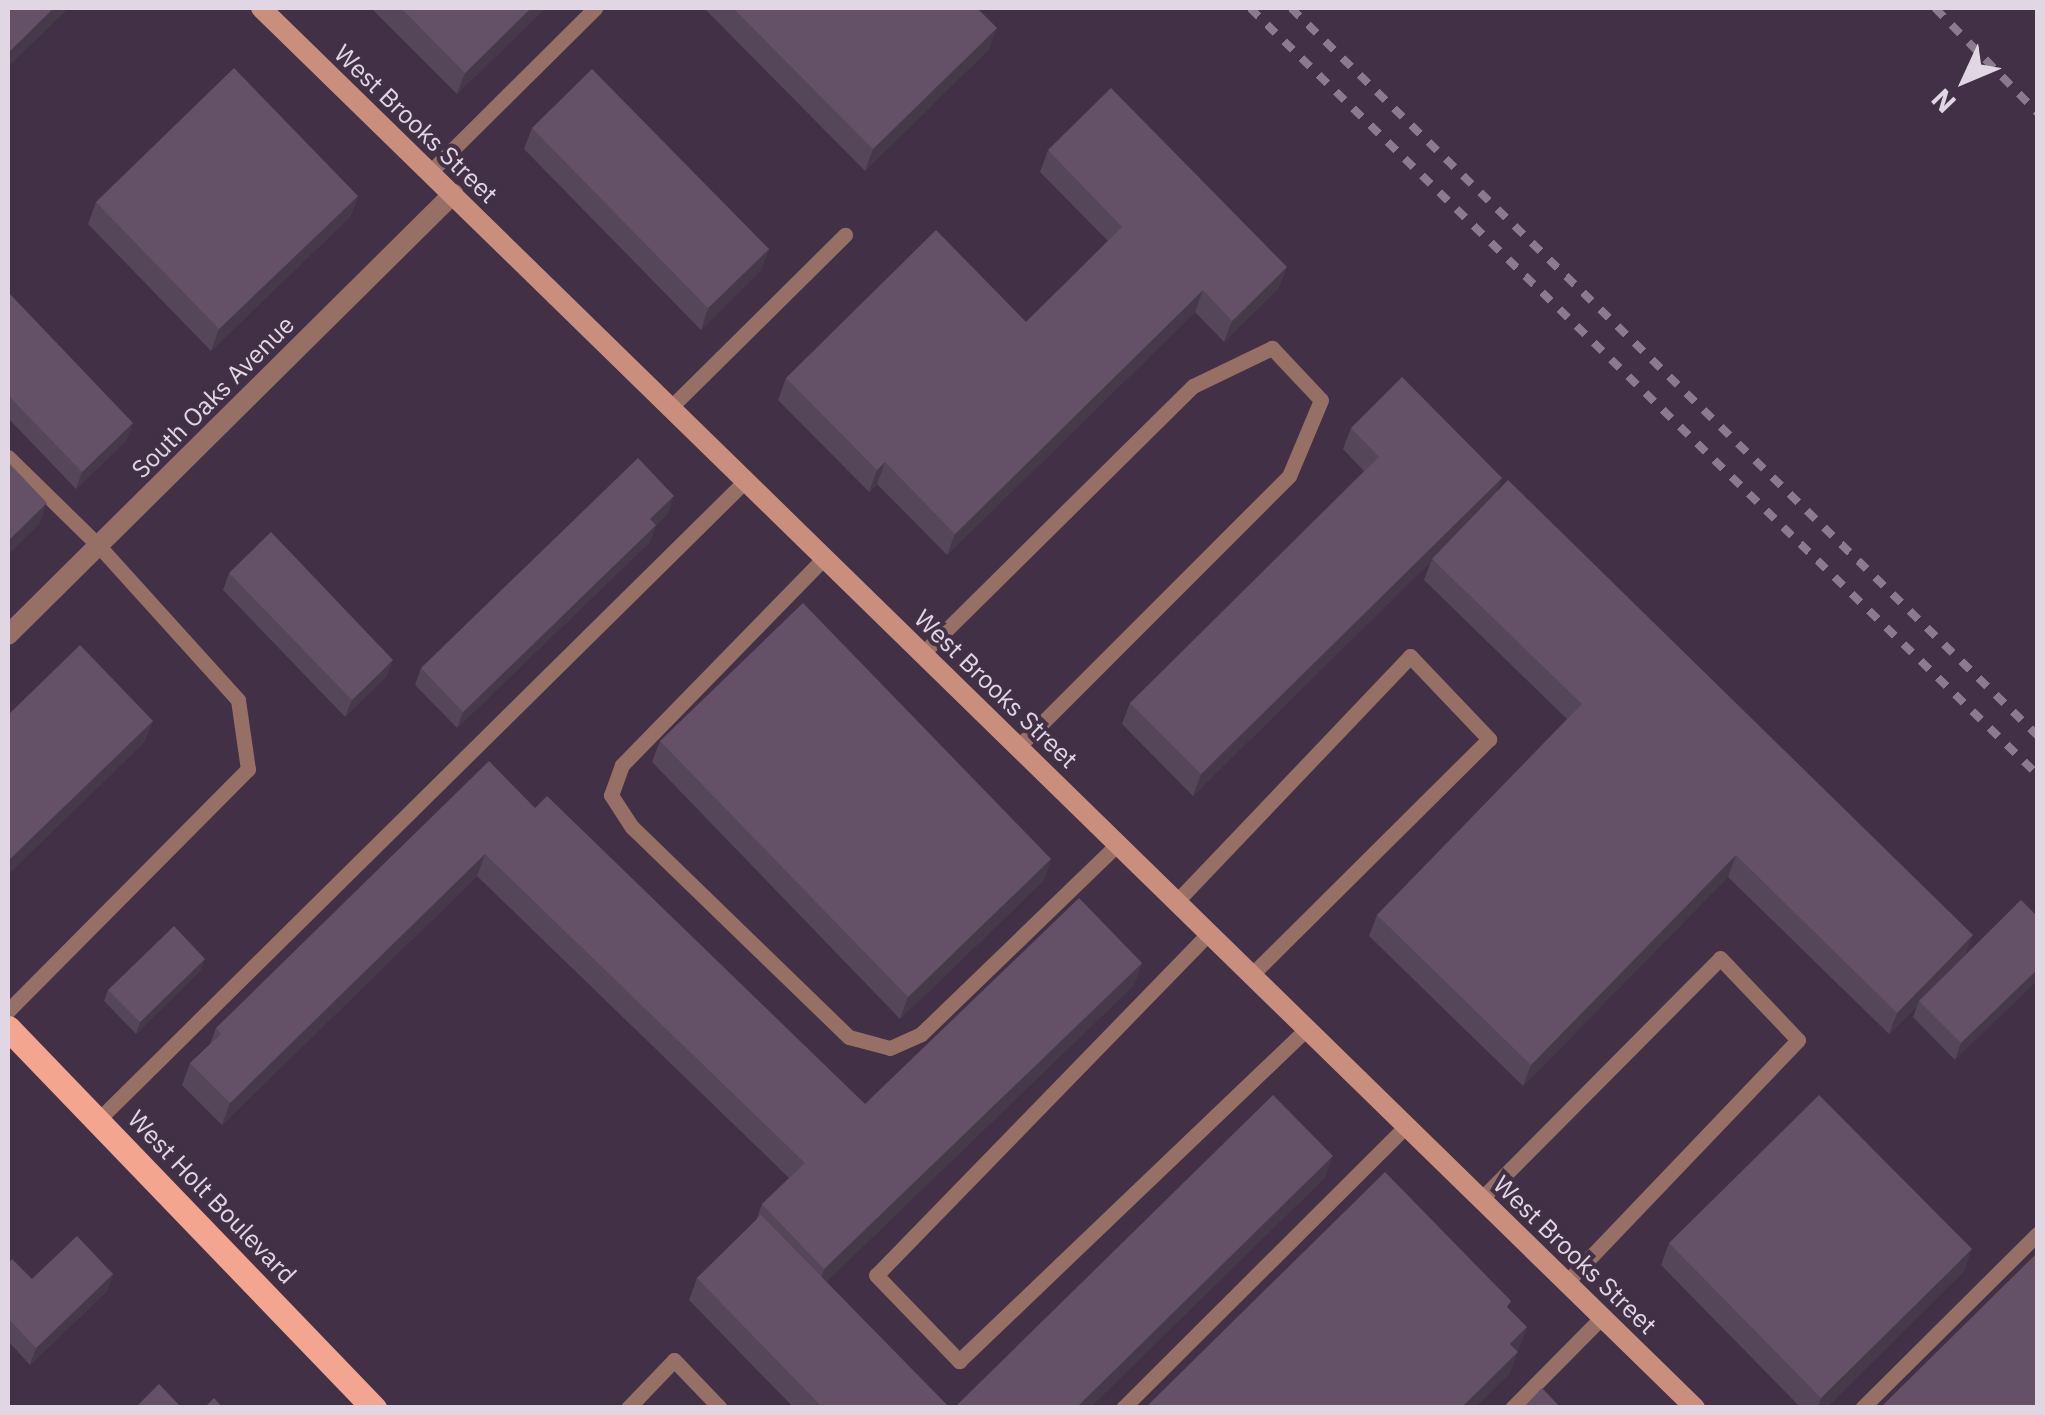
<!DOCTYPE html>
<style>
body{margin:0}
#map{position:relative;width:2045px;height:1415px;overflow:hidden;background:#413046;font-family:"IBM Plex Sans",sans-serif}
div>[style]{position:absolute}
.lane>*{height:15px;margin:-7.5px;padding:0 7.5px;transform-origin:7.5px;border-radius:7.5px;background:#967065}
.street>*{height:20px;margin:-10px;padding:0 10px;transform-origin:10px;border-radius:10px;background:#967065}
.secondary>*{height:20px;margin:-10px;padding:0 10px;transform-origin:10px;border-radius:10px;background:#ca8e7d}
.primary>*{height:25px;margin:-12.5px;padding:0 12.5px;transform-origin:12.5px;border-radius:12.5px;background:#f3a590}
.rail>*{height:8px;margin-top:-4px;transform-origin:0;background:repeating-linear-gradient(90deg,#8a7b8e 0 12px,transparent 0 24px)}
.wall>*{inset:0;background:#564659}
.shaded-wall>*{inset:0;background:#463949}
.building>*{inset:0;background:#645168}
span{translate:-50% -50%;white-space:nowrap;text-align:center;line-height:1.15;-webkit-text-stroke:8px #413046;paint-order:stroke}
.street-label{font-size:25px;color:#e1d6e4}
.frame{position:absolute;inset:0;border:10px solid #e1d6e4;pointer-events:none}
.north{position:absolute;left:1915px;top:30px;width:100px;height:100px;-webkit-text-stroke:8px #413046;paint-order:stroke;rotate:226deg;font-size:28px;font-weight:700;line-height:40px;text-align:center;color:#e1d6e4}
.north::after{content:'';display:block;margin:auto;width:35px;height:45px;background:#e1d6e4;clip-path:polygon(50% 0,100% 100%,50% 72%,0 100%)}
</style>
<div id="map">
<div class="lane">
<i style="left:430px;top:172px;width:233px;rotate:-44.8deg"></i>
<i style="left:671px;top:407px;width:245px;rotate:-44.7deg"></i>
<i style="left:8px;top:457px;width:126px;rotate:44.4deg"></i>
<i style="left:98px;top:545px;width:209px;rotate:47.9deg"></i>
<i style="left:238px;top:700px;width:70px;rotate:81.8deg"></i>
<i style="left:248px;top:769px;width:341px;rotate:134.8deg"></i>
<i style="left:825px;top:557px;width:291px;rotate:134.3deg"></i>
<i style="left:622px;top:765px;width:32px;rotate:110deg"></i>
<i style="left:611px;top:795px;width:38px;rotate:57deg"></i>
<i style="left:632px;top:827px;width:302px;rotate:44.1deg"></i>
<i style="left:849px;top:1037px;width:42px;rotate:15deg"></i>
<i style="left:890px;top:1048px;width:34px;rotate:-24deg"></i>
<i style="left:921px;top:1034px;width:274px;rotate:-44deg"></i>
<i style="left:923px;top:653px;width:380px;rotate:-44.7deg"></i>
<i style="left:1193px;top:386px;width:88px;rotate:-25.7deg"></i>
<i style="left:1272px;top:348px;width:71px;rotate:46.7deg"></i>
<i style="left:1321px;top:400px;width:82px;rotate:112.8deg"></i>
<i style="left:1289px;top:476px;width:382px;rotate:135deg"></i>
<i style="left:1177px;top:901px;width:338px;rotate:-46.4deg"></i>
<i style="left:1410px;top:656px;width:115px;rotate:46.4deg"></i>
<i style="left:1489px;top:739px;width:334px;rotate:135.2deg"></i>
<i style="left:1209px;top:933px;width:477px;rotate:134.2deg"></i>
<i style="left:876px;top:1275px;width:120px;rotate:46deg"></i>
<i style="left:959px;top:1361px;width:481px;rotate:-43.7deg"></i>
<i style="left:97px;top:1121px;width:912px;rotate:-44.64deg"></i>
<i style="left:1481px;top:1199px;width:339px;rotate:-45.2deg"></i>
<i style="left:1720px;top:958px;width:113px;rotate:46.4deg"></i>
<i style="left:1798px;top:1040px;width:335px;rotate:133.7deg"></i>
<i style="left:628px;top:1408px;width:66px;rotate:-46.2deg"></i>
<i style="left:674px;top:1360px;width:66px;rotate:46.2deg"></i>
<i style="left:1123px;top:1408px;width:401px;rotate:-44.9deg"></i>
<i style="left:1512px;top:1408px;width:128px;rotate:-45.3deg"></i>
<i style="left:1862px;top:1408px;width:248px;rotate:-44.8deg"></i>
</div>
<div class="street">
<i style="left:8px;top:635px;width:627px;rotate:-44.74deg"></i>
</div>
<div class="secondary">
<i style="left:261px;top:8px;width:2004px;rotate:44.31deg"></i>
</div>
<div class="primary">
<i style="left:8px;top:1028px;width:528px;rotate:46.08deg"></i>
</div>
<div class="rail">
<i style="left:1250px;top:8px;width:1100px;rotate:44.23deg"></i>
<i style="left:1291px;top:8px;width:1043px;rotate:44.26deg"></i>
<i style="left:1935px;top:8px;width:147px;rotate:45.6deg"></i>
</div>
<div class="wall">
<i style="clip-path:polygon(371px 8px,545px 8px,457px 94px)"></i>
<i style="clip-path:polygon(704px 8px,977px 8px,989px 49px,865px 171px)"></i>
<i style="clip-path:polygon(532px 128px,769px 249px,761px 270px,701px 330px,524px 149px)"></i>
<i style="clip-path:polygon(1048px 150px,1279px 288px,1224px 342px,1195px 312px,947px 555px,877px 484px,869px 492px,778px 400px,786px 378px,1026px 322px,1108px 241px,1040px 172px)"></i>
<i style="clip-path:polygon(358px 196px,350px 217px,211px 351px,88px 224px,96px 202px)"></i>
<i style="clip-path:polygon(8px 292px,127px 440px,76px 489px,8px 418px)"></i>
<i style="clip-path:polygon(1351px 428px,1502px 478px,1496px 493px,1966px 955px,2021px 900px,1955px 1060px,1913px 1017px,1917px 1006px,1889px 1034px,1728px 877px,1523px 1086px,1369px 936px,1377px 915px,1567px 719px,1424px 580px,1431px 561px,1193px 796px,1122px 724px,1130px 703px,1364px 471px,1343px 449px)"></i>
<i style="clip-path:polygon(668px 513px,656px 525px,650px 542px,457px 728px,415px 685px,421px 668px)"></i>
<i style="clip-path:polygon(229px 573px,387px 676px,345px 717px,223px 590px)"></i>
<i style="clip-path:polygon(660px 741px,1051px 859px,1043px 881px,900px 1019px,652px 762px)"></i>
<i style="clip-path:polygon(535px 808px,865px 1104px,1142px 963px,1134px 985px,826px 1282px,950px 1408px,794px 1408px,689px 1300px,697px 1278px,756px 1221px,762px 1204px,789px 1178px,477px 876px,222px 1125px,182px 1085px,190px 1063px,210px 1044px,216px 1028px)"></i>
<i style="clip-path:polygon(201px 970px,136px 1034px,104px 1001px,108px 990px)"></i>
<i style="clip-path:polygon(1669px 1243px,1964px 1271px,1826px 1408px,1801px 1408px,1661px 1265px)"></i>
<i style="clip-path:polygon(8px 1264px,32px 1279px,113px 1274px,107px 1291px,30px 1365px,8px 1341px)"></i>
</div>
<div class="shaded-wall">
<i style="clip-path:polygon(54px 8px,69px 8px,8px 67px,8px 53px)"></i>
<i style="clip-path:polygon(531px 8px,545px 8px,457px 94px,465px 73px)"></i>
<i style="clip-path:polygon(997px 28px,989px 49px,865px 171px,873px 149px)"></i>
<i style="clip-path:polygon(358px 196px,350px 217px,211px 351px,219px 329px)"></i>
<i style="clip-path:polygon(769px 249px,761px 270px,701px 330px,708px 308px)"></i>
<i style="clip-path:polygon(1287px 267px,1279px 288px,1224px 342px,1232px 321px)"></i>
<i style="clip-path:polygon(1203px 290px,1195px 312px,947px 555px,955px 534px)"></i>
<i style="clip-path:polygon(133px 423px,127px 440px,76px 489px,82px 472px)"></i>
<i style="clip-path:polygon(885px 462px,877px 484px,869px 492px,877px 470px)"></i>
<i style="clip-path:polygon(1502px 478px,1494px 500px,1193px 796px,1201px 774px)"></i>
<i style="clip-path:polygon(674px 496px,668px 513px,644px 536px,650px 519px)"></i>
<i style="clip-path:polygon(47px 503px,39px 525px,8px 555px,8px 541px)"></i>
<i style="clip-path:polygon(656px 525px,650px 542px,457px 728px,463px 712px)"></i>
<i style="clip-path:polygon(393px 660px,387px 676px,345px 717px,352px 700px)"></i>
<i style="clip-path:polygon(153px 721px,145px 742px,8px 875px,8px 861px)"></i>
<i style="clip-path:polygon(485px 854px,477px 876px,222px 1125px,230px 1103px)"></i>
<i style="clip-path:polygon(1736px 855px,1728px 877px,1523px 1086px,1531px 1065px)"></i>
<i style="clip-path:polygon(1051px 859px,1043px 881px,900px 1019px,908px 997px)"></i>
<i style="clip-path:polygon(1973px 935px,1965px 956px,1919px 1001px,1917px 1006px,1889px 1034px,1897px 1013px)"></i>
<i style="clip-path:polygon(205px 959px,201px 970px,136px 1034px,140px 1022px)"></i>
<i style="clip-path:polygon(1142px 963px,1134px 985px,817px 1291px,824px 1269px)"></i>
<i style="clip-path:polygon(2038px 969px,2038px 980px,1955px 1060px,1961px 1043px)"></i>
<i style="clip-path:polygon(1333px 1156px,1325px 1178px,1090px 1408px,1076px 1408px)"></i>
<i style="clip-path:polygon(1972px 1249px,1964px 1271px,1826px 1408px,1818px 1408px,1821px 1398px)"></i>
<i style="clip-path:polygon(113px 1274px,107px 1291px,30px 1365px,36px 1348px)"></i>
<i style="clip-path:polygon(1527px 1327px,1519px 1349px,1502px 1366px,1510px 1344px)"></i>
<i style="clip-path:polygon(1518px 1352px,1510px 1374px,1475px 1408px,1461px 1408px)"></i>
</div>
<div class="building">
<i style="clip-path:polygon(8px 8px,54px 8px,8px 53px)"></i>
<i style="clip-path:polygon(401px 8px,531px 8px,465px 73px)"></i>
<i style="clip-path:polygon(733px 8px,977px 8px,997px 28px,873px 149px)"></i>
<i style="clip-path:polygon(234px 68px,358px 196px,219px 329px,96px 202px)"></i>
<i style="clip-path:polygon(592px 69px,769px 249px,708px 308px,532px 128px)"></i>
<i style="clip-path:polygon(1111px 88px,1287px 267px,1232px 321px,1203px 290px,955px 534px,885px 462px,877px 470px,786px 378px,936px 230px,1026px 322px,1122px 227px,1048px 150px)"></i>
<i style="clip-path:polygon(8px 292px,133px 423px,82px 472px,8px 395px)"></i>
<i style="clip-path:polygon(1402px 377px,1502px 478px,1201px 774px,1130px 703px,1379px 457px,1351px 428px)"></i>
<i style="clip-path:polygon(638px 458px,674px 496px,650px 519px,656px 525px,463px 712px,421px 668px)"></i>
<i style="clip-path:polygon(8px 462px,47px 503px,8px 541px)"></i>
<i style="clip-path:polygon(1508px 480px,1973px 935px,1897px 1013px,1736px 855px,1531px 1065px,1377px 915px,1582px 704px,1432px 559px)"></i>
<i style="clip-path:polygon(271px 532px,393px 660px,352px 700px,229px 573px)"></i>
<i style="clip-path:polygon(803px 603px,1051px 859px,908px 997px,660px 741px)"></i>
<i style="clip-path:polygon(80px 645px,153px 721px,8px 861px,8px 715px)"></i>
<i style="clip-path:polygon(489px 761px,535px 808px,547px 796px,865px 1104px,1079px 898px,1142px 963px,824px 1269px,762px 1204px,805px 1163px,485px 854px,230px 1103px,190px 1063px,221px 1034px,216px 1028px)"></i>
<i style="clip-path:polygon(2021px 900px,2038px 917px,2038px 969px,1961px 1043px,1919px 1001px)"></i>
<i style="clip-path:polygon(174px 926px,205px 959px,140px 1022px,108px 990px)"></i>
<i style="clip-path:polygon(1273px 1095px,1333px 1156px,1076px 1408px,960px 1408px,957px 1405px)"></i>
<i style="clip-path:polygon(1819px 1095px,1972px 1249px,1821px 1398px,1669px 1243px)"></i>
<i style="clip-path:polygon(1385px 1172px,1511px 1301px,1507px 1307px,1527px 1327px,1510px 1344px,1518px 1352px,1461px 1408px,1145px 1408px)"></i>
<i style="clip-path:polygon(761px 1215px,950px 1408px,823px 1408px,697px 1278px)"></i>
<i style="clip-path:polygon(77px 1236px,113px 1274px,36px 1348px,8px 1318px,8px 1264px,12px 1259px,32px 1279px)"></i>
<i style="clip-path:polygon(2038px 1252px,2038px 1408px,1880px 1408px)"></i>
<i style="clip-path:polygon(159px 1384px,182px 1408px,135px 1408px)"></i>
<i style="clip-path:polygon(1542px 1388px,1561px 1408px,1523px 1408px)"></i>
<i style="clip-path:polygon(214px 1398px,223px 1408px,204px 1408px)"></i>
</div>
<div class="street-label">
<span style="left:416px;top:124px;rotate:44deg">West Brooks Street</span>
<span style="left:213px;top:397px;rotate:-45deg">South Oaks Avenue</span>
<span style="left:996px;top:689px;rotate:44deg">West Brooks Street</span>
<span style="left:212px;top:1197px;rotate:46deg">West Holt Boulevard</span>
<span style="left:1575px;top:1255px;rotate:44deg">West Brooks Street</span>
</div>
<div class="frame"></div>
<div class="north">N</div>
</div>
